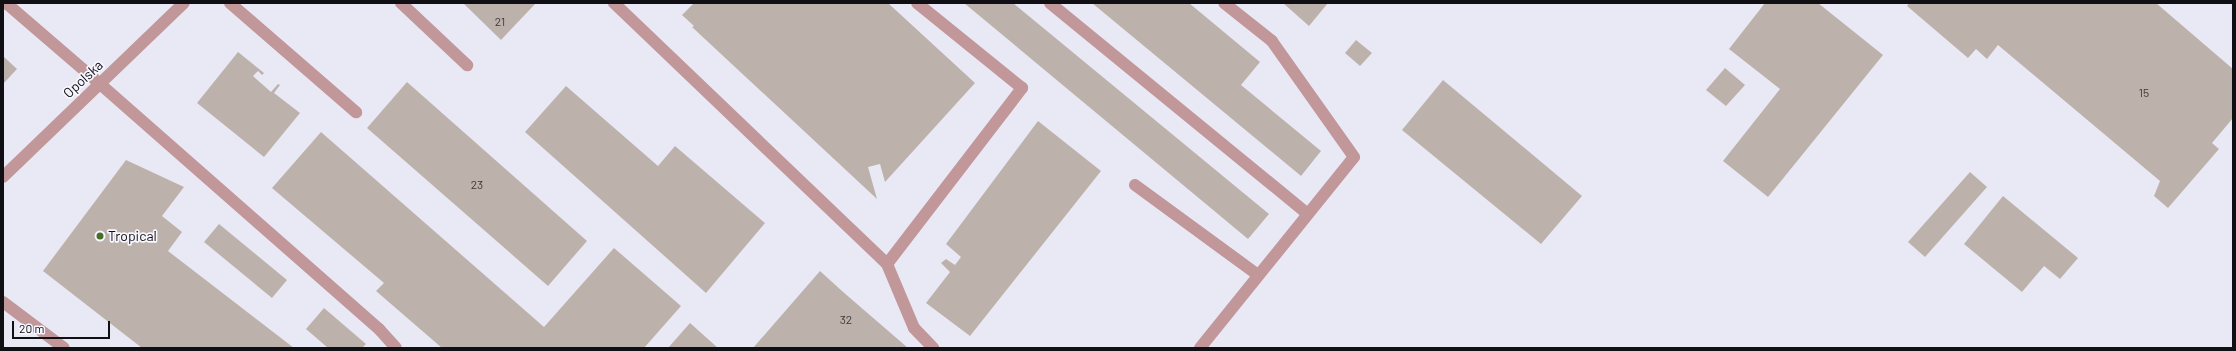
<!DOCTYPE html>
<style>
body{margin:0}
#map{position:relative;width:2236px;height:351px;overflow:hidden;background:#e9e9f5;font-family:Barlow,sans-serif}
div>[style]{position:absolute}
.building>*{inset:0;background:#bdb2ab}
.lane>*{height:12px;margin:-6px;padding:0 6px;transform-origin:6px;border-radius:6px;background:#c1979a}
.street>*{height:12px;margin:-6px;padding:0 6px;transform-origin:6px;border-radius:6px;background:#c1979a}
.dots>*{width:11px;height:11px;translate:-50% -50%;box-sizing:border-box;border:2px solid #f7f6fe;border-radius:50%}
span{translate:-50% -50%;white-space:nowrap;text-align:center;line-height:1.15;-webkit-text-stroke:3.5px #f7f6fe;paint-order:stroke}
.number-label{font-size:12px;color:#3b383a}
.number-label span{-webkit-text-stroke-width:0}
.street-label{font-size:14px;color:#101014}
.poi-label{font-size:14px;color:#101014}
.left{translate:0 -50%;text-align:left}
.frame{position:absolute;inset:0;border:4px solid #101014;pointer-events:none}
.scale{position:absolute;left:12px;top:321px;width:98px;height:18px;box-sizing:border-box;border:2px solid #101014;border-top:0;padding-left:5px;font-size:12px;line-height:14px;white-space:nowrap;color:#101014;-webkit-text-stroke:3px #f7f6fe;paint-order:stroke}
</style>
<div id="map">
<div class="building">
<i style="clip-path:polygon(463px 3px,536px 3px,501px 40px)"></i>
<i style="clip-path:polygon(694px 3px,888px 3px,975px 83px,885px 182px,880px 164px,868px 167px,877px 199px,692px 27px,694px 26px,682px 15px)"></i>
<i style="clip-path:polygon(964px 3px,1013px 3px,1269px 214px,1248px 239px)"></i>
<i style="clip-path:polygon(1092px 3px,1189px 3px,1260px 62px,1241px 85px,1321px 151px,1301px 176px)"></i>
<i style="clip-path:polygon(1283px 3px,1328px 3px,1309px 26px)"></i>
<i style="clip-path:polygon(1765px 3px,1818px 3px,1883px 55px,1768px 197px,1723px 161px,1780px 89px,1729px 49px)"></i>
<i style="clip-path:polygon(1909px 3px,2156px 3px,2233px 69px,2233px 118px,2212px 143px,2219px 149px,2168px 208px,2154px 196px,2160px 181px,1998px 45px,1987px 59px,1976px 49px,1968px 58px,1907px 6px)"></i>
<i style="clip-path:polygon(1356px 40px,1372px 53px,1360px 66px,1345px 53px)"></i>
<i style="clip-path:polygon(238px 52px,264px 73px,262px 75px,258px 71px,253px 76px,271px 92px,278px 84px,280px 85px,274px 93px,300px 113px,264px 157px,197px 103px)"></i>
<i style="clip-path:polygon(3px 56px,17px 69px,3px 84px)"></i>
<i style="clip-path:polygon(1725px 68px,1745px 85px,1726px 106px,1706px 90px)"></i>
<i style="clip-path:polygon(1443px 80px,1582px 196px,1541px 244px,1402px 130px)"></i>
<i style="clip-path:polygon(407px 82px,587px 241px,548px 286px,367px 128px)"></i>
<i style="clip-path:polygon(566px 86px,658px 166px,675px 146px,765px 223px,706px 293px,525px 132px)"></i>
<i style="clip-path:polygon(1038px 121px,1101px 171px,970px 336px,926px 303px,950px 272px,941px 263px,946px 259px,955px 265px,961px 257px,946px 244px)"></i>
<i style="clip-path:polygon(321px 132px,544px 327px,614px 248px,681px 306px,644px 348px,442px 348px,376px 291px,384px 283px,272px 188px)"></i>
<i style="clip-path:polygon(126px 160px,184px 187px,162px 216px,182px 232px,168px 251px,294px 348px,142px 348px,43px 271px)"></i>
<i style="clip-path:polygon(1970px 172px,1987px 187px,1925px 257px,1908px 242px)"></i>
<i style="clip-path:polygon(2003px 196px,2078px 258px,2060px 279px,2044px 266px,2022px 292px,1964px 244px)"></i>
<i style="clip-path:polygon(219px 224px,287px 280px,272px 298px,204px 242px)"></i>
<i style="clip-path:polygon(820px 271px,842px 291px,908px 348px,753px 348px)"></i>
<i style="clip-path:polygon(324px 308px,366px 344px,362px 348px,328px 348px,306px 329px)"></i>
<i style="clip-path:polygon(690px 323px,718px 348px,668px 348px)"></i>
</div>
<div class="lane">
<i style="left:230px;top:3px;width:167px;rotate:40.9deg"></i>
<i style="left:401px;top:3px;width:91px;rotate:43.2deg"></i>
<i style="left:614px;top:3px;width:378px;rotate:43.7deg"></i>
<i style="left:887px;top:264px;width:69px;rotate:67.1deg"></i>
<i style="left:914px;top:328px;width:28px;rotate:46deg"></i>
<i style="left:1050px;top:3px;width:332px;rotate:39.3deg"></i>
<i style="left:99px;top:83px;width:373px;rotate:41.3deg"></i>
<i style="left:379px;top:329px;width:25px;rotate:48deg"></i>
<i style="left:1135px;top:185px;width:152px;rotate:36.2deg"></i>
<i style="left:887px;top:264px;width:222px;rotate:-52.5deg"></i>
<i style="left:1022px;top:88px;width:135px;rotate:-141deg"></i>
<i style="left:1200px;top:348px;width:245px;rotate:-51.1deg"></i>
<i style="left:1354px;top:157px;width:142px;rotate:-125.3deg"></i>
<i style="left:1272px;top:41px;width:61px;rotate:-141.6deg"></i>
</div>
<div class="street">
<i style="left:6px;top:3px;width:123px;rotate:40.7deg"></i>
<i style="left:3px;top:177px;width:251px;rotate:-43.9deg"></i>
<i style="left:3px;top:302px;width:76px;rotate:37deg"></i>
</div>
<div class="dots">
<i style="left:100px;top:236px;background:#486f29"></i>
</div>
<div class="number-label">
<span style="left:500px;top:22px">21</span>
<span style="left:2144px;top:93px">15</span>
<span style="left:477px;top:185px">23</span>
<span style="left:846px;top:320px">32</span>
</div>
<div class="street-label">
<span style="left:83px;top:79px;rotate:-43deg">Opolska</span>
</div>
<div class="poi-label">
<span class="left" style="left:108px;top:236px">Tropical</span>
</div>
<div class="frame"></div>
<div class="scale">20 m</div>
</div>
